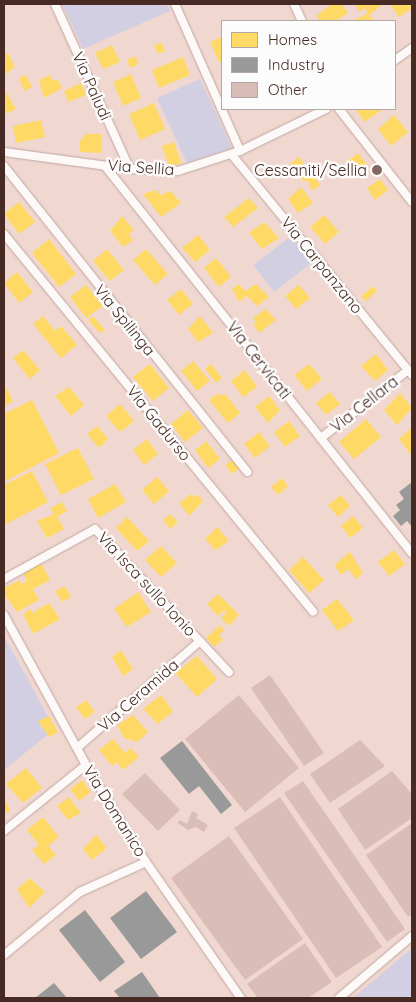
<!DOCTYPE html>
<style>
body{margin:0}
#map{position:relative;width:416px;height:1002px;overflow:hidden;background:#f0d8d1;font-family:Quicksand,sans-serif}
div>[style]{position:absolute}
.green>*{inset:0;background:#d3cfe3}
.homes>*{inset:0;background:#ffd966}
.industry>*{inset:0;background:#999}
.building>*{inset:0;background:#dabdb6}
.roads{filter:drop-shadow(0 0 1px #c0a8a1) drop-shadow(0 0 1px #c0a8a1)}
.minor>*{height:8px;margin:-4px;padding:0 4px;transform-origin:4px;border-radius:4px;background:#fdf9f8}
.dots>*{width:14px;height:14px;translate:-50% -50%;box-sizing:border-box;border:2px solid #fcfcfc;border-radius:50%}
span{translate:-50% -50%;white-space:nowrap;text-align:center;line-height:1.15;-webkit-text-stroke:5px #fcfcfc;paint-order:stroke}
.street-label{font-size:16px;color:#472a23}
.poi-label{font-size:16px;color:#472a23}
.right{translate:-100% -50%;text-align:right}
.frame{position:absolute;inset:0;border:5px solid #472a23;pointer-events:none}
.legend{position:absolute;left:221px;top:20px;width:175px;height:90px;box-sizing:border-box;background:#fcfcfc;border:1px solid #b4a8a5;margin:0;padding:6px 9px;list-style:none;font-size:15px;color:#472a23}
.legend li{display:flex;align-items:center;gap:10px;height:25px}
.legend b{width:25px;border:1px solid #b4a8a5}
</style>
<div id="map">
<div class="green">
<i style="clip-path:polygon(62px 4px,167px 4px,170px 11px,83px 49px)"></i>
<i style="clip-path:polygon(200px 79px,232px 148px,187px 163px,157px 98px)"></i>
<i style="clip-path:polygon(290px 237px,311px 263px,274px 292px,253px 265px)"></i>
<i style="clip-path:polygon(4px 636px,55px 729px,4px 770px)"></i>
<i style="clip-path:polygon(412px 948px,412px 998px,353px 998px)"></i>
</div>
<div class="homes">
<i style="clip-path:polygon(332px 4px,341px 4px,348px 13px,336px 21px,320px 21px,316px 16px)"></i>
<i style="clip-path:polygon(354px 4px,381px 4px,382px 5px,369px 15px,374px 21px,352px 21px,368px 13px,364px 8px,360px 12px)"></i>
<i style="clip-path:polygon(412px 4px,412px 8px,399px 17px,390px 5px)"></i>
<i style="clip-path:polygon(222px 37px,222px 61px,219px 62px,210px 42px)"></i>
<i style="clip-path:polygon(161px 42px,165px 51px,158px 54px,154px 46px)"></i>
<i style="clip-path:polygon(112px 45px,120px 62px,103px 69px,95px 53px)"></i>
<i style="clip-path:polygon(8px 53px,15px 67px,4px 75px,4px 55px)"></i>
<i style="clip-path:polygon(135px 56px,138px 64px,130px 68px,127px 60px)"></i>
<i style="clip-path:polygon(183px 57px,190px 75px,159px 88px,152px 70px)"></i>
<i style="clip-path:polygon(131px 74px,141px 98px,123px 106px,113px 82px)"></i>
<i style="clip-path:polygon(26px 75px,32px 87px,24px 91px,19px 78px)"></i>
<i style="clip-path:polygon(50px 75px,52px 80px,58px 80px,62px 88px,44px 98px,39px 80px)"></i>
<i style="clip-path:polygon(81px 83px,86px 95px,68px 102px,64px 91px)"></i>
<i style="clip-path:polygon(6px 92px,16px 109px,4px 114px,4px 94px)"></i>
<i style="clip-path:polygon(154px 103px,165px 129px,140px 140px,129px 114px)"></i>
<i style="clip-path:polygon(355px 109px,383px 109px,365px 122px)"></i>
<i style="clip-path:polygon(394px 115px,408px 132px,391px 146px,378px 129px)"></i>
<i style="clip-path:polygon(41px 120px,45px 137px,16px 143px,13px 126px)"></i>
<i style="clip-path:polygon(86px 134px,101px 134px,101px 153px,80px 152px,80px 141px)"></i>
<i style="clip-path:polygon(174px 142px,181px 163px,169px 167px,162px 146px)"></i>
<i style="clip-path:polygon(358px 153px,367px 165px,355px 175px,345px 163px)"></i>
<i style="clip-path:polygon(299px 157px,320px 185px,312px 191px,308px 181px,303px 181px,290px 164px)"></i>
<i style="clip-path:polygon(380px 179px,388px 190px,375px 200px,367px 188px)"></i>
<i style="clip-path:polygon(301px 187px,313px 203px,298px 213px,288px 199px)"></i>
<i style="clip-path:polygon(156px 190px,160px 195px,171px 191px,181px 203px,161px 217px,143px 194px)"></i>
<i style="clip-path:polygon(249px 198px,258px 208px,233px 227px,224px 217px)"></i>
<i style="clip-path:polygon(19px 202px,35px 222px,19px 234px,4px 214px)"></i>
<i style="clip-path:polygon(324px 215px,339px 232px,325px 244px,310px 227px)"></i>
<i style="clip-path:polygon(122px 216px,134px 230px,129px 234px,133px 240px,123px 247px,110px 231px)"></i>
<i style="clip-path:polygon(264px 222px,279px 238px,262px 249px,249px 233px)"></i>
<i style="clip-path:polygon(198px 235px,210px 250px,195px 262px,182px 248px)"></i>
<i style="clip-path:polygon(49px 239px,76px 274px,59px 287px,32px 253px)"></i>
<i style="clip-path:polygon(107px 249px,124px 270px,110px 281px,93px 261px)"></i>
<i style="clip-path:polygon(146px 249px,168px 274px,155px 285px,133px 260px)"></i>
<i style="clip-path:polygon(216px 258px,231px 277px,219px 287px,204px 268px)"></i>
<i style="clip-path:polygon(17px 272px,33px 292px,19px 303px,4px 283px)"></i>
<i style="clip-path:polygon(239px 284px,245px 291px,256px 284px,269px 297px,257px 306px,247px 296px,239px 302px,232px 289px)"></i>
<i style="clip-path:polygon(86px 285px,103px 306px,86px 318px,70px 297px)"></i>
<i style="clip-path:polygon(299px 285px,310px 298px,296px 309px,285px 296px)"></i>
<i style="clip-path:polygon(373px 286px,377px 291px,366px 301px,361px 296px)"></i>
<i style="clip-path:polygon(181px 289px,193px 304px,179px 315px,167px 300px)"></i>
<i style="clip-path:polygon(266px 309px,276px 320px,259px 333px,253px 324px,256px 322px,253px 318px)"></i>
<i style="clip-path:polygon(43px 316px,55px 331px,61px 326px,77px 345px,61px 358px,33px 324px)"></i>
<i style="clip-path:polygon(93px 316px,105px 330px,100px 333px,88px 320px)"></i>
<i style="clip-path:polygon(200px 316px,213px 333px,198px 342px,188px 329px)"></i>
<i style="clip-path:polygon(23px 350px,40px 370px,30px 379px,13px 358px)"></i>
<i style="clip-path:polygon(376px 354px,388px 370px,375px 381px,361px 366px)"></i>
<i style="clip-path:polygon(193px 361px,210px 381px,197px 391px,181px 371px)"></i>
<i style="clip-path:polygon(150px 364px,169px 388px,153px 401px,133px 377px)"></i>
<i style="clip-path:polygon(211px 364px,222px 378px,216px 383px,205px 369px)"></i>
<i style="clip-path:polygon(309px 364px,322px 379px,307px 391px,294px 375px)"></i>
<i style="clip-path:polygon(245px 370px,257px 387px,243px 397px,231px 381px)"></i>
<i style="clip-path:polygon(4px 383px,13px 401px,4px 406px)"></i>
<i style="clip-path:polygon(69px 387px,84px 405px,71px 416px,55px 396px)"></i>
<i style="clip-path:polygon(330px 392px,340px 404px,326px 415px,316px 403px)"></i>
<i style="clip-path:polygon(219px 393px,221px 396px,225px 394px,240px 413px,228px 423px,209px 400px)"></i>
<i style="clip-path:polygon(400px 393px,412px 408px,397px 425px,384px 410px)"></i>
<i style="clip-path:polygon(269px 396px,280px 410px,268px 423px,255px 407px)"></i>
<i style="clip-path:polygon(32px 400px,59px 453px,4px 482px,4px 414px)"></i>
<i style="clip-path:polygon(120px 404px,134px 421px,120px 432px,106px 416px)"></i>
<i style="clip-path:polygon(188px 410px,203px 428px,185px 442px,171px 424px)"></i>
<i style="clip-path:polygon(366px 419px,381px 437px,354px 459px,339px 442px)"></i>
<i style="clip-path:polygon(289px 421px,300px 436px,285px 447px,274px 432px)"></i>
<i style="clip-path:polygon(97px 426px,108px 439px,99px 448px,87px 434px)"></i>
<i style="clip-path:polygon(412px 428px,412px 456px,399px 439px)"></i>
<i style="clip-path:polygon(259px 432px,270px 446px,255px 458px,244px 444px)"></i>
<i style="clip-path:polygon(147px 439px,158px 454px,144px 465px,133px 450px)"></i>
<i style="clip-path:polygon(206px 441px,220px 459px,208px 468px,195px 450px)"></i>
<i style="clip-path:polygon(78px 448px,94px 479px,61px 495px,45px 464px)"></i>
<i style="clip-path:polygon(233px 459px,240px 468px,232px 474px,225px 465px)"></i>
<i style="clip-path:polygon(32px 471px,48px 502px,4px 525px,4px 485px)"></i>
<i style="clip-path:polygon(157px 477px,169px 491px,154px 504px,142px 490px)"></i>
<i style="clip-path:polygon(282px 478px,288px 486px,278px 495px,271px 487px)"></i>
<i style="clip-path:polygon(115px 484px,126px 502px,98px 518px,88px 499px)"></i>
<i style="clip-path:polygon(191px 494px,194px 497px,197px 494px,203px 501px,189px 516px,179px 503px)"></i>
<i style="clip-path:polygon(341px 495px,350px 506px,338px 517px,328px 505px)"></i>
<i style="clip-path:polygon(62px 502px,67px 511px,57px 517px,64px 529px,47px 538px,37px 521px,54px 514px,50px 508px)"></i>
<i style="clip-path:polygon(170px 514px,178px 522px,170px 529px,163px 520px)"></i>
<i style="clip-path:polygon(353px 516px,363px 528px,350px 538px,341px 526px)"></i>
<i style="clip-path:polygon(127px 517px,149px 541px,137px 551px,116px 528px)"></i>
<i style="clip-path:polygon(217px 527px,229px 541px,215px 550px,205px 539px)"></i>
<i style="clip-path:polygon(161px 546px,177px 563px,161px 577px,145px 560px)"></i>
<i style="clip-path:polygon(394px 550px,405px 564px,389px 576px,378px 562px)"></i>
<i style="clip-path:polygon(350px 552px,363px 573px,356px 579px,348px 569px,341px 575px,334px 565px)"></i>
<i style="clip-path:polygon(303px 557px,324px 580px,309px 593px,289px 570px)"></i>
<i style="clip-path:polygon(41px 563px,50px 580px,33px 589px,39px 600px,17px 612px,4px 594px,4px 581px,7px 587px,19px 580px,21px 584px,27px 581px,23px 572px)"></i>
<i style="clip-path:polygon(65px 586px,71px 597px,62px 602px,55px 591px)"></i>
<i style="clip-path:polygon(138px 592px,151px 612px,127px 627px,114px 609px)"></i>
<i style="clip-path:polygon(218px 594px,239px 615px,229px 626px,221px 618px,226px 613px,224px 610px,218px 616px,207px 604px)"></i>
<i style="clip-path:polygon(337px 599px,354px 620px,338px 631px,322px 610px)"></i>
<i style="clip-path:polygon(49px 603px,60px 619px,33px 634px,23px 614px,30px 609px,32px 613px)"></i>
<i style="clip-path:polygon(220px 625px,224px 630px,219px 635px,223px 640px,214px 647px,206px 638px)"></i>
<i style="clip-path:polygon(121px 650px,133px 669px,123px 676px,112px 657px)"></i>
<i style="clip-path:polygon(197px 656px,217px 679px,197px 697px,175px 673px)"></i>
<i style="clip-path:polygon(161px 695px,173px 711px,158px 724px,143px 709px)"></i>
<i style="clip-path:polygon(86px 700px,95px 712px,85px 719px,76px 707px)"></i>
<i style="clip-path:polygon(133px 715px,148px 732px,137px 742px,124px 738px,117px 725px)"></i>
<i style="clip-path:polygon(49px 716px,58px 732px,49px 737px,38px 721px)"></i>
<i style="clip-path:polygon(113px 739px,125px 753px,131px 748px,139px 757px,123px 770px,117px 762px,112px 766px,99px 750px)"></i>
<i style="clip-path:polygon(26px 768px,42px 788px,23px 803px,6px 784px)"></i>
<i style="clip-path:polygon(82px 780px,91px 792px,79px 801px,70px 789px)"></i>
<i style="clip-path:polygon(4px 797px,10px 810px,4px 815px)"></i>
<i style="clip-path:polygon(69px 797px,81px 813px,68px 820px,57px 806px)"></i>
<i style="clip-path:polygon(43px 817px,59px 837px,48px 846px,56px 855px,44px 864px,32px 850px,39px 845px,27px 830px)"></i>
<i style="clip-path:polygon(96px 835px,107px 848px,92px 860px,83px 849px)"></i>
<i style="clip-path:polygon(30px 878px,45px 892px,29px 908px,17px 889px)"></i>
</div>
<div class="industry">
<i style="clip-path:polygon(412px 482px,412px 527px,407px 521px,401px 526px,393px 516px,400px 510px,396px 505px,404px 499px,399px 492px)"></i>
<i style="clip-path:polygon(182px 741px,232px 805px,221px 814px,199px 786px,189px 794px,160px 758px)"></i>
<i style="clip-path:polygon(146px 891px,177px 932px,141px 959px,110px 918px)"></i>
<i style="clip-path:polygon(85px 910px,125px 962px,100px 982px,59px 930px)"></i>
<i style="clip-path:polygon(142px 972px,160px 998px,120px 998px,114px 991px)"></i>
<i style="clip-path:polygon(54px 983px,67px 998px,35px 998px)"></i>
</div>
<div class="building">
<i style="clip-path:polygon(270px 675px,324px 753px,304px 766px,251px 688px)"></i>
<i style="clip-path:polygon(239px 695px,299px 768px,245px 812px,185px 739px)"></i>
<i style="clip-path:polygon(360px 740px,385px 766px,330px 803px,310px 774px)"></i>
<i style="clip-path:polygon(392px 771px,412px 794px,412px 818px,365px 850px,338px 809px)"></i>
<i style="clip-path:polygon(145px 773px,180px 810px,158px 831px,122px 794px)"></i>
<i style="clip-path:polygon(303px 781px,405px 929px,387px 942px,284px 793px)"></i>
<i style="clip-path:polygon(280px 797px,382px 947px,336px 978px,234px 828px)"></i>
<i style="clip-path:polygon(192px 811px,198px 814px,196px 818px,208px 825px,204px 832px,196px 827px,188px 830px,178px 823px,180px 820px,187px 824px)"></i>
<i style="clip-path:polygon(412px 823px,412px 914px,408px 917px,366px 855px)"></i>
<i style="clip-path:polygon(229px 836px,303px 939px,245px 980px,171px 878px)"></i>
<i style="clip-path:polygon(305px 943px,332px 982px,308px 998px,258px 998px,247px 984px)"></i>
</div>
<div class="roads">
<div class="minor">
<i style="left:55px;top:4px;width:181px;rotate:65.6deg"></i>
<i style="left:175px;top:4px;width:161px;rotate:66.1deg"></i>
<i style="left:294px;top:4px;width:19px;rotate:65deg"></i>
<i style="left:395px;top:60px;width:21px;rotate:-35deg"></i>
<i style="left:339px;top:109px;width:118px;rotate:51.9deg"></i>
<i style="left:4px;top:152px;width:127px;rotate:7.7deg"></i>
<i style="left:130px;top:169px;width:48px;rotate:2.4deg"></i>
<i style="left:178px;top:171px;width:65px;rotate:-17.9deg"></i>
<i style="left:240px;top:151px;width:96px;rotate:-26deg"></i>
<i style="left:232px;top:155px;width:284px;rotate:50.7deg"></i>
<i style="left:4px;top:166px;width:391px;rotate:51.5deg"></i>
<i style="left:105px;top:166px;width:494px;rotate:51.6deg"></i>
<i style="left:4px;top:234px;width:488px;rotate:50.7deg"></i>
<i style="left:321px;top:438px;width:110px;rotate:-38deg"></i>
<i style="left:4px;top:579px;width:104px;rotate:-28.8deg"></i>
<i style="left:95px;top:529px;width:196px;rotate:46.9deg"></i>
<i style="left:4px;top:615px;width:171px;rotate:61.3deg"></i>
<i style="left:86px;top:765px;width:114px;rotate:58.3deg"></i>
<i style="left:146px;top:862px;width:166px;rotate:55.1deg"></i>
<i style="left:77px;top:748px;width:163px;rotate:-41deg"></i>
<i style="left:4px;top:831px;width:105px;rotate:-38.8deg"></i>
<i style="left:4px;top:955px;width:99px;rotate:-39.7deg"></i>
<i style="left:80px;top:892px;width:72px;rotate:-24.4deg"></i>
<i style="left:339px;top:998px;width:96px;rotate:-40.3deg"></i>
</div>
</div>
<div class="dots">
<i style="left:377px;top:170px;background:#826760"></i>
</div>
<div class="street-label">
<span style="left:92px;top:86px;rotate:66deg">Via Paludi</span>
<span style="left:141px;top:167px;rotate:4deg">Via Sellia</span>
<span style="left:322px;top:265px;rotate:51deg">Via Carpanzano</span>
<span style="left:125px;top:320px;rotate:51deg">Via Spilinga</span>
<span style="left:259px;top:360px;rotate:52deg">Via Cervicati</span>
<span style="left:364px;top:404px;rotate:-38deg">Via Cellara</span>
<span style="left:159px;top:423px;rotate:51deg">Via Gadurso</span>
<span style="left:147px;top:584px;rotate:47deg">Via Isca sullo Ionio</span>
<span style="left:138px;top:695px;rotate:-41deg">Via Ceramida</span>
<span style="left:115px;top:811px;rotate:58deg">Via Domanico</span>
</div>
<div class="poi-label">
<span class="right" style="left:367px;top:170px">Cessaniti/Sellia</span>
</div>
<div class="frame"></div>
<ul class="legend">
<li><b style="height:14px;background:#ffd966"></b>Homes</li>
<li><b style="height:14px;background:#999"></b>Industry</li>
<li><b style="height:14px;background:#dabdb6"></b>Other</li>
</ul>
</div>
